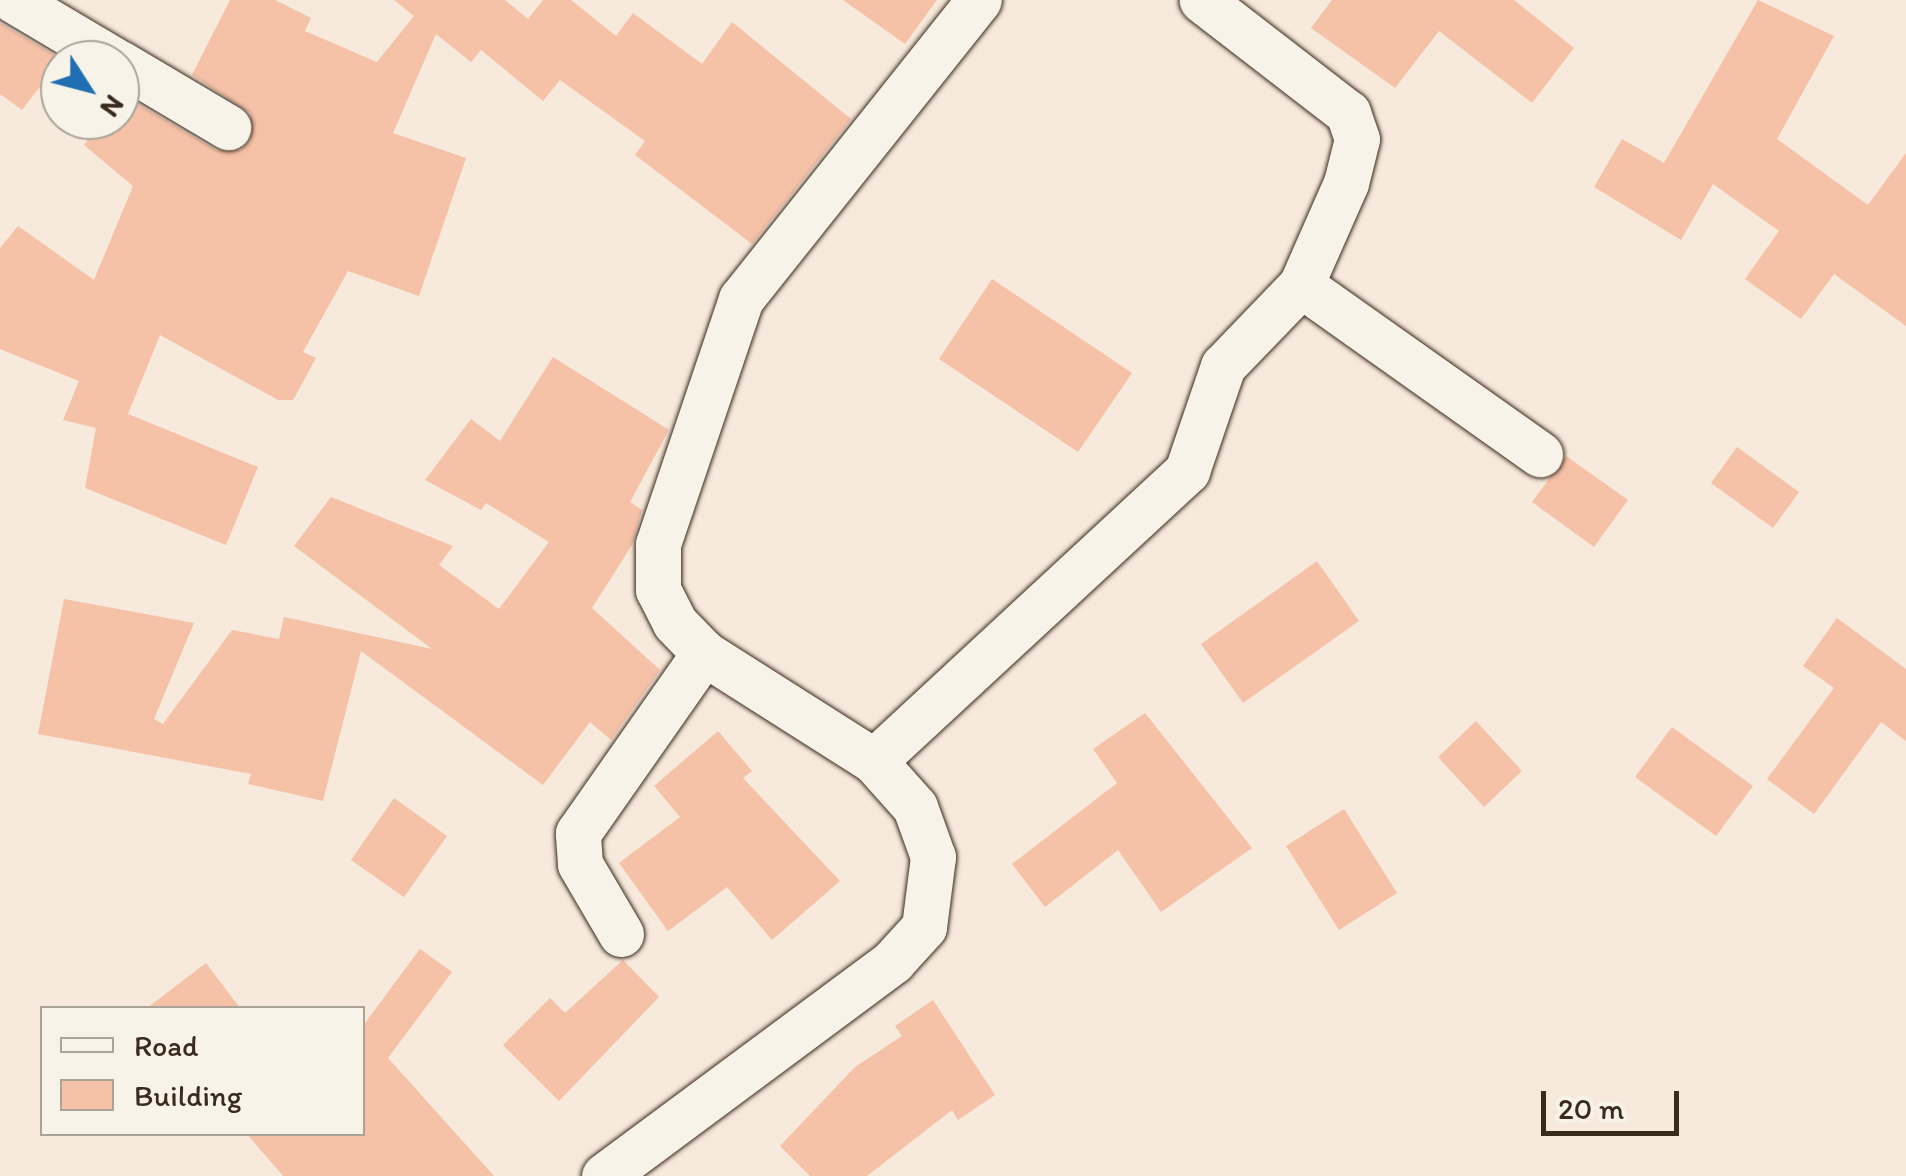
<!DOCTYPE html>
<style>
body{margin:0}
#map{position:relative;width:1906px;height:1176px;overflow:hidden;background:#f7e9db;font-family:Itim,sans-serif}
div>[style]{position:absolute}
.building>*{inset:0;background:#f5c1a7}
.roads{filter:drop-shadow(0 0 2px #3b2a1e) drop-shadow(0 0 2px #3b2a1e)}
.minor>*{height:45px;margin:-22.5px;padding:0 22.5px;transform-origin:22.5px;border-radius:22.5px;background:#f7f3e8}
span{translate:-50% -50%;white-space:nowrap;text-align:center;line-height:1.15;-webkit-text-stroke:8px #f7f3e8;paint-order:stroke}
.legend{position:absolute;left:40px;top:1006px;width:325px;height:130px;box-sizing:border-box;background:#f7f3e8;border:2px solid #aca397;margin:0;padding:12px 18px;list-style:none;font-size:30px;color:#3b2a1e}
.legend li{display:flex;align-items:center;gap:20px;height:50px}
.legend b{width:50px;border:2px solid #aca397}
.north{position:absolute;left:40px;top:40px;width:100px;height:100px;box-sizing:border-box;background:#f7f3e8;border:2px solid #aca397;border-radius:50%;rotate:126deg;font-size:28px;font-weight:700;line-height:40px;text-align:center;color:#3b2a1e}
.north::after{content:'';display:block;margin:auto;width:35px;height:45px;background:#1f6fb2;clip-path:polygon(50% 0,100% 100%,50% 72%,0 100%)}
.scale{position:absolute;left:1541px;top:1091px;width:138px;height:45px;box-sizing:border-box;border:5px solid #3b2a1e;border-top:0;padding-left:12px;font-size:30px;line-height:35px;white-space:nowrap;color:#3b2a1e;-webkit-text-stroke:8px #f7f3e8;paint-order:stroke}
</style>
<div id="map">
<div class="building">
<i style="clip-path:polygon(230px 0,275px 0,311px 18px,305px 31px,377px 62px,414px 16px,394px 0,505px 0,528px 19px,543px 0,571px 0,616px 36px,633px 13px,702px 64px,732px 22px,851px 119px,752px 244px,635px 155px,645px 141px,560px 80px,543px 101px,481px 50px,471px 62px,436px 34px,393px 133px,466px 158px,419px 296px,348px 271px,303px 352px,316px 358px,293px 400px,278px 400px,160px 335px,128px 414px,258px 467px,226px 545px,85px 488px,96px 428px,63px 420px,79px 381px,0 349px,0 248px,18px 226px,94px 280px,133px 186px,84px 145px,104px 120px,120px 120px,124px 96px,216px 150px,240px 150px,250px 141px,250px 113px,192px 75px)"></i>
<i style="clip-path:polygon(843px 0,937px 0,905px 44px)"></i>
<i style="clip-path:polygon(1332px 0,1514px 0,1574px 48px,1532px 103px,1439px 31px,1395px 88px,1311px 28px)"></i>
<i style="clip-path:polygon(1758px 0,1834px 36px,1777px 139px,1868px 205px,1906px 153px,1906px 326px,1834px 274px,1801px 319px,1745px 279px,1779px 231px,1713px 184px,1681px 240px,1594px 187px,1622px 139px,1664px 163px)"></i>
<i style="clip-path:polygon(0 23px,61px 59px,22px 110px,0 94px)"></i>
<i style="clip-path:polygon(992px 279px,1132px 373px,1078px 452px,939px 359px)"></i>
<i style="clip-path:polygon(553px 357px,669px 430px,630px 502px,642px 510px,632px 545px,592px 608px,660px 670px,611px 740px,590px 722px,543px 785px,361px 651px,323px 801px,248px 784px,251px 774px,38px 734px,64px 599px,194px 623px,154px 719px,163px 724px,232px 630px,279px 639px,284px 617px,432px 649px,294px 546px,331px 497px,453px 546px,439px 565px,499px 609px,549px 542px,486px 503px,481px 510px,425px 480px,471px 419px,500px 441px)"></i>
<i style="clip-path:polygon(1737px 447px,1799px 492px,1773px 528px,1711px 483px)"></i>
<i style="clip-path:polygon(1566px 456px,1628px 500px,1594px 547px,1532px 502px)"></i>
<i style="clip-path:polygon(1317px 561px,1359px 621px,1243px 703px,1201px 644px)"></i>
<i style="clip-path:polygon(1837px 618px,1906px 669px,1906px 741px,1881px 722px,1814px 814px,1767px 779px,1834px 688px,1803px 666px)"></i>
<i style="clip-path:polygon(1145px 713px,1252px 848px,1161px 912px,1118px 850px,1045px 907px,1012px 864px,1117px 783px,1093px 749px)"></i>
<i style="clip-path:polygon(1476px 721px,1522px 771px,1484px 807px,1438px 757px)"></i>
<i style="clip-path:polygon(1672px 727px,1753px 786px,1716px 836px,1635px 777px)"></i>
<i style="clip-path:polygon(718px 731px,752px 771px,743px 778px,840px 881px,772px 940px,727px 887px,668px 931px,619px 863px,680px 817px,654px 786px)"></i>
<i style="clip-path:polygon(394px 798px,447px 836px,404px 897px,351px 860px)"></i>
<i style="clip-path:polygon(1344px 809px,1397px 893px,1339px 930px,1286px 846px)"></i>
<i style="clip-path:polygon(420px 949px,452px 972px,388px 1058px,494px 1176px,283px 1176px,247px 1134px,362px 1134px,362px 1027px)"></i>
<i style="clip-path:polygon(623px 960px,659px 997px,559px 1101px,503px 1045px,550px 998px,565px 1013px)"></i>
<i style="clip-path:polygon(206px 963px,240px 1008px,147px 1008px)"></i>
<i style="clip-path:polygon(933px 1000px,995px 1095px,958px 1120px,952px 1110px,867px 1176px,810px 1176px,780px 1146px,855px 1067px,902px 1036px,895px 1026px)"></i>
</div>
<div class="roads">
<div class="minor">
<i style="left:13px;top:0;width:117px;rotate:30.7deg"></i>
<i style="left:120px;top:63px;width:126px;rotate:30.7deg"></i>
<i style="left:1301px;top:285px;width:293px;rotate:35.3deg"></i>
<i style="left:874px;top:761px;width:427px;rotate:-42.8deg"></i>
<i style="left:1187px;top:471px;width:111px;rotate:-71.1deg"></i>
<i style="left:1223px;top:366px;width:112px;rotate:-46.1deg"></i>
<i style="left:1301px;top:285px;width:111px;rotate:-66.2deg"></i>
<i style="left:1346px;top:183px;width:45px;rotate:-76deg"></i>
<i style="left:1357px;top:139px;width:28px;rotate:-109deg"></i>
<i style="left:1348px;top:113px;width:185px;rotate:-142.3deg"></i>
<i style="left:621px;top:934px;width:81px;rotate:-120.4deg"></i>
<i style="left:580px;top:864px;width:31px;rotate:-94deg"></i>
<i style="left:578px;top:833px;width:220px;rotate:-55deg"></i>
<i style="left:604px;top:1176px;width:360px;rotate:-36.6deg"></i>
<i style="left:893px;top:961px;width:46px;rotate:-47.6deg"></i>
<i style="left:924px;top:927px;width:71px;rotate:-82.7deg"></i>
<i style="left:933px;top:857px;width:53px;rotate:-109.8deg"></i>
<i style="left:915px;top:807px;width:62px;rotate:-131.7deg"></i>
<i style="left:874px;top:761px;width:201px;rotate:-147.6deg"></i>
<i style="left:704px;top:653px;width:42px;rotate:-134deg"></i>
<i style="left:675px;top:623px;width:37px;rotate:-117deg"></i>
<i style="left:658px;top:590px;width:46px;rotate:-90deg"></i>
<i style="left:658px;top:544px;width:259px;rotate:-71.3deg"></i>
<i style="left:741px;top:299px;width:382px;rotate:-51.5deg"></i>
</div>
</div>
<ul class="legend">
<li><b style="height:12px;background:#f7f3e8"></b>Road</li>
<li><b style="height:28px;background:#f5c1a7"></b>Building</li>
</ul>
<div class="north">N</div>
<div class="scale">20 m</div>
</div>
